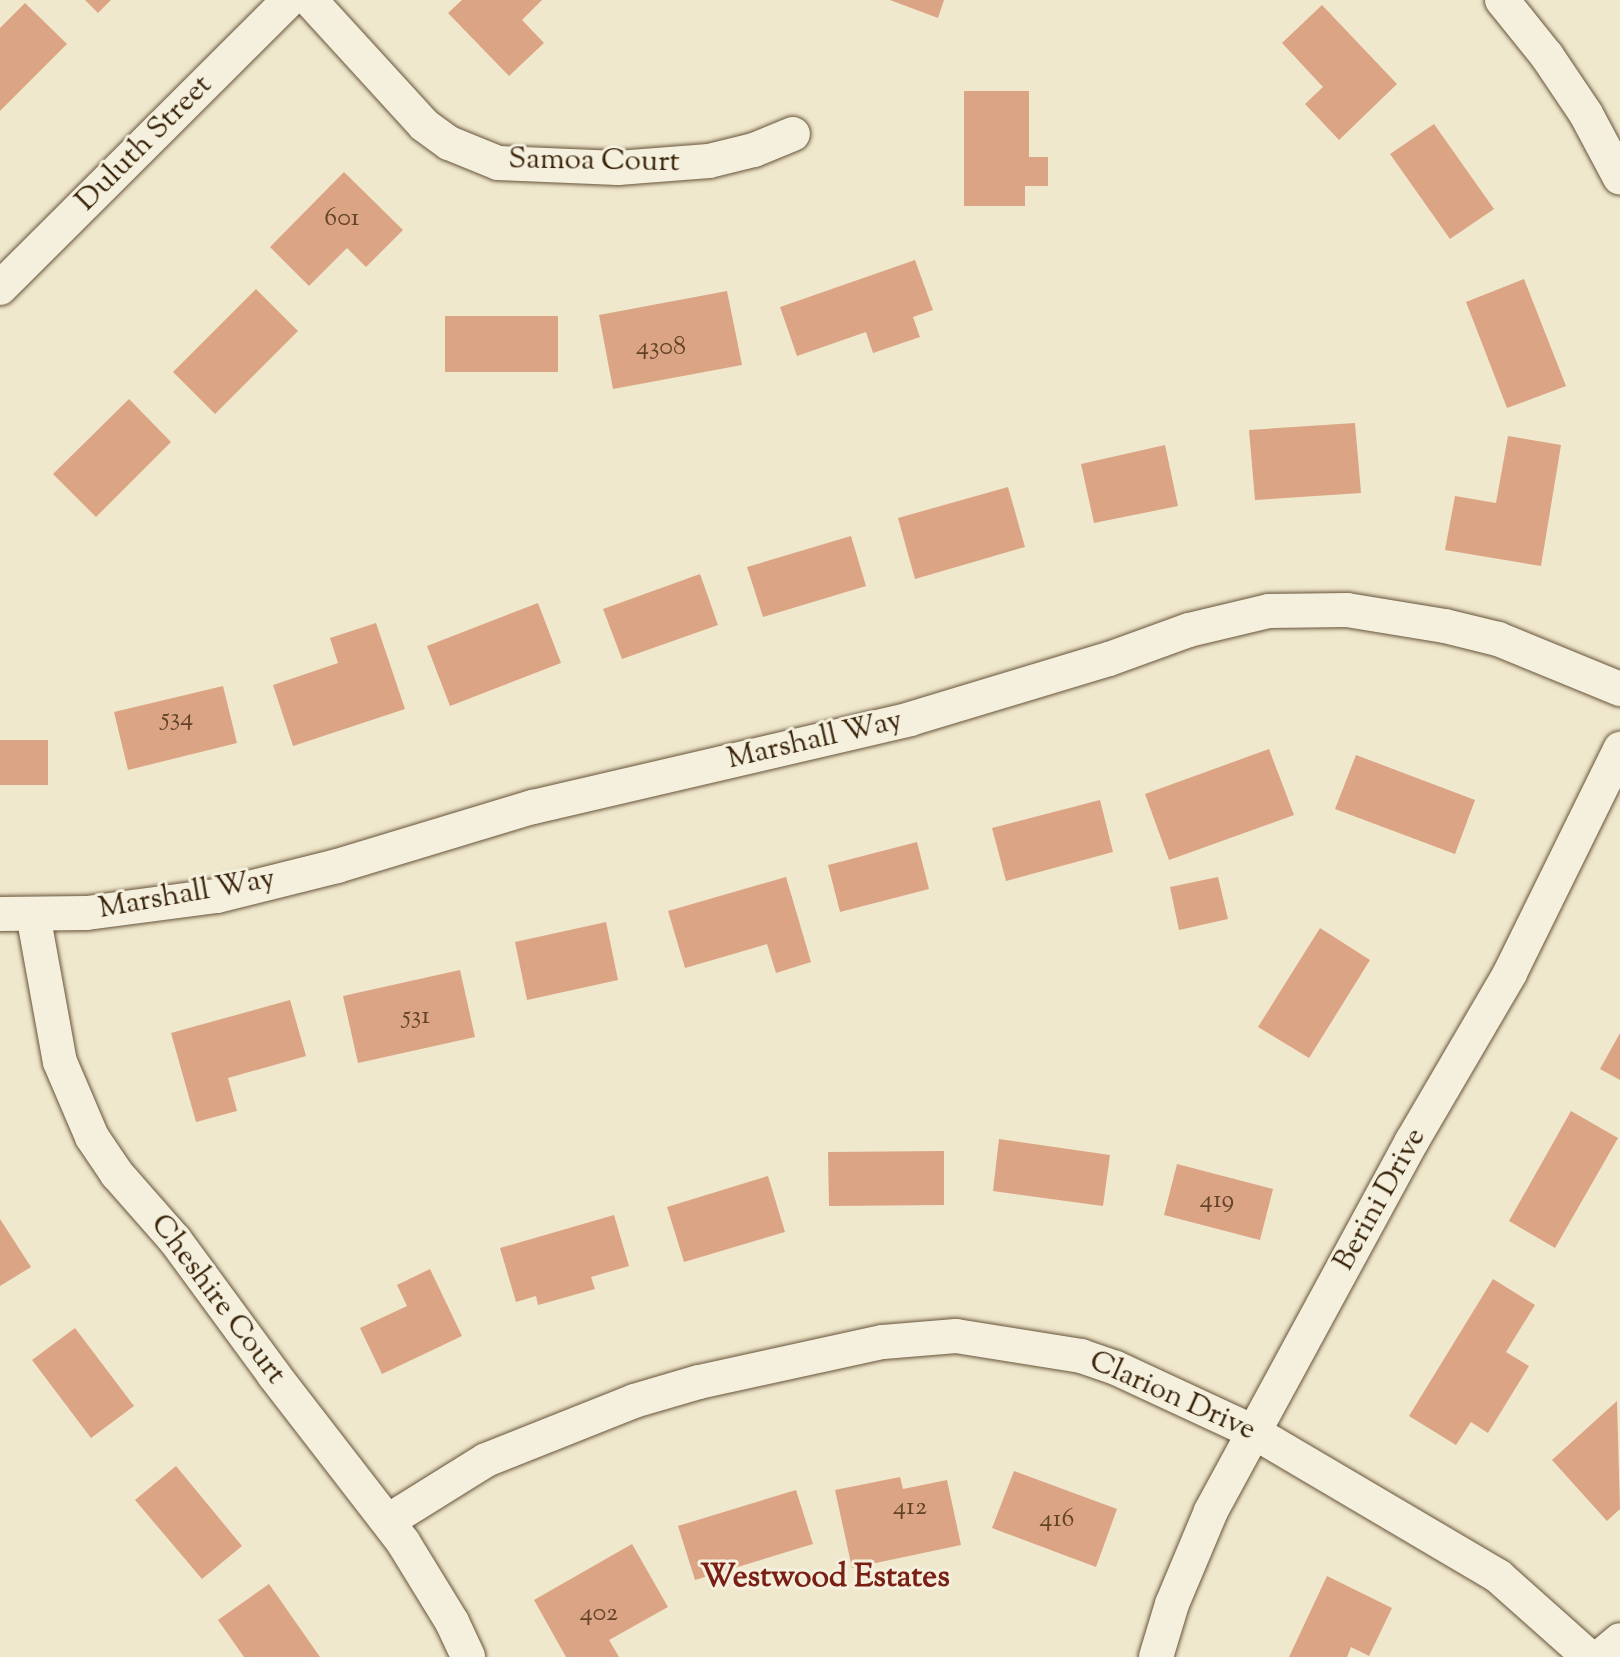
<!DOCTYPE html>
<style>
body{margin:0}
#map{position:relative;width:1620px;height:1657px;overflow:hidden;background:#f0e8cd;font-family:"Sorts Mill Goudy",serif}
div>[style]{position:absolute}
.building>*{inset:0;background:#dba484}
.roads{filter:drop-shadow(0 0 2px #67543a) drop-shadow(0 0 2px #67543a)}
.street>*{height:34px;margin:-17px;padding:0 17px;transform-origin:17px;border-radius:17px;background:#f5f0de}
span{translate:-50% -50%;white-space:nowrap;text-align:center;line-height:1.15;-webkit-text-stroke:6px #f5f0de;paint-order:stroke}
.number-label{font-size:26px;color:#624328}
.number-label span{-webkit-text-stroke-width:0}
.street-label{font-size:30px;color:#392309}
.neighbourhood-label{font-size:32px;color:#7a1f14;font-weight:700}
</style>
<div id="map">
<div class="building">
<i style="clip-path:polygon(85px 0,111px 0,98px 13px)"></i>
<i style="clip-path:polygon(462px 0,542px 0,522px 20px,544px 43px,509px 76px,448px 13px)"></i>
<i style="clip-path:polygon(890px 0,944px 0,938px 18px)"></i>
<i style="clip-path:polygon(25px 3px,67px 44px,0 111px,0 28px)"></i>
<i style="clip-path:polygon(1322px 5px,1397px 84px,1339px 140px,1305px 104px,1323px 87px,1282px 43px)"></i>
<i style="clip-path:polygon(964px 91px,1029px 91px,1029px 157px,1048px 157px,1048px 186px,1025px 186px,1025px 206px,964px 206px)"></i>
<i style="clip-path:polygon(1434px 124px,1494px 209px,1450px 239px,1390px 154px)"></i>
<i style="clip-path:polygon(344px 172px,403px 230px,366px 267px,347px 248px,309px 286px,270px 247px)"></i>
<i style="clip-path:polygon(915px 260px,933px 310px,913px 317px,920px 337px,873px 353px,866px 332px,797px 356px,780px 307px)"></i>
<i style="clip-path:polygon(1524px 279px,1566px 386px,1507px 408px,1466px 302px)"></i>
<i style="clip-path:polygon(256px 289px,298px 331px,215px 414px,173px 372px)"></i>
<i style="clip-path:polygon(727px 291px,742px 365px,613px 389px,599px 315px)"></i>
<i style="clip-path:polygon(445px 316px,558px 316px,558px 372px,445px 372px)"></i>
<i style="clip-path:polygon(129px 399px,171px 442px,96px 517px,53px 474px)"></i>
<i style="clip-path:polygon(1355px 423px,1361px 493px,1255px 500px,1249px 430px)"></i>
<i style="clip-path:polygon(1508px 436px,1561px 445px,1541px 566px,1445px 550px,1455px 496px,1496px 503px)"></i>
<i style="clip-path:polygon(1165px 445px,1178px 506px,1094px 523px,1081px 464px)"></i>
<i style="clip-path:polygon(1008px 487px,1025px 547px,915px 579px,898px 518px)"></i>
<i style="clip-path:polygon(851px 536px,866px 586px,763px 617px,747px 567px)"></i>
<i style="clip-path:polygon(700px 574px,718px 625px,622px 659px,603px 609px)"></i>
<i style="clip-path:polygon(538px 603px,561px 663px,450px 706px,427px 646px)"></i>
<i style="clip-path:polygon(376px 623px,405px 709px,293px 746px,273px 685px,338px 663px,330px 638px)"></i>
<i style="clip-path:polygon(223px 686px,237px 743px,128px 770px,114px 712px)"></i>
<i style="clip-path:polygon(0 740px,48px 740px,48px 785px,0 785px)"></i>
<i style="clip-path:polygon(1269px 749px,1294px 815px,1169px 860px,1145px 794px)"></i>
<i style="clip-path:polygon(1356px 755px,1475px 800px,1455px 854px,1335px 809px)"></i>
<i style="clip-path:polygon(1100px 800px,1113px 852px,1006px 881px,992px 828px)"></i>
<i style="clip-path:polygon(917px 842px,929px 889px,840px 912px,828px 865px)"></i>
<i style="clip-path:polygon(786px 877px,811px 962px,776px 973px,767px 944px,685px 968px,668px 911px)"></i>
<i style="clip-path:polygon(1218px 877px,1228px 919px,1179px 930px,1170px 887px)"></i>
<i style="clip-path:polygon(606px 922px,618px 980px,527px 1000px,515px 942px)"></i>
<i style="clip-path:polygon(1320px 928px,1370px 960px,1309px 1058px,1258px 1027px)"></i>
<i style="clip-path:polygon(460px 970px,475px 1037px,358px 1063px,343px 996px)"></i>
<i style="clip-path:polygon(290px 1000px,306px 1056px,228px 1078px,237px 1111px,196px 1122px,171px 1033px)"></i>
<i style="clip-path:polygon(1620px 1033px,1620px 1080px,1600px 1069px)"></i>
<i style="clip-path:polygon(1571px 1111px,1618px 1138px,1555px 1248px,1509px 1221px)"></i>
<i style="clip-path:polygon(999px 1139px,1110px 1155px,1103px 1206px,993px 1191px)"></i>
<i style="clip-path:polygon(944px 1151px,944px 1205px,829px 1206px,828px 1152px)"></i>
<i style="clip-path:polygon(1177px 1164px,1273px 1189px,1260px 1240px,1164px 1215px)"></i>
<i style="clip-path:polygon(768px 1176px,785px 1232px,684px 1262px,667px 1207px)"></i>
<i style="clip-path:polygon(614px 1215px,629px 1266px,591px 1277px,595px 1289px,538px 1305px,536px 1296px,516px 1302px,500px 1248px)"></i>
<i style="clip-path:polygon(0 1219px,31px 1267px,0 1286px)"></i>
<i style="clip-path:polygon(430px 1269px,462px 1336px,382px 1374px,360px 1328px,407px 1306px,397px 1285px)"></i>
<i style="clip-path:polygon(1493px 1279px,1535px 1305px,1506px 1352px,1529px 1366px,1488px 1433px,1471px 1422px,1456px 1445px,1409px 1416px)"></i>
<i style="clip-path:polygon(75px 1328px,134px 1406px,91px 1438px,32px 1360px)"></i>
<i style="clip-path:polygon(1617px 1401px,1620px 1509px,1607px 1521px,1552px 1460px)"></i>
<i style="clip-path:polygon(176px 1466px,242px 1546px,202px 1579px,135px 1500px)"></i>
<i style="clip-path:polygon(1014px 1471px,1117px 1509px,1096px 1567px,992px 1528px)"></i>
<i style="clip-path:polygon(900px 1477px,903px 1489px,947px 1480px,961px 1545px,852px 1568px,835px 1490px)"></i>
<i style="clip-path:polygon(796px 1490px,813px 1544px,695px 1580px,678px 1526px)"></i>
<i style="clip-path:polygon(632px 1544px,668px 1607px,609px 1640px,619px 1657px,566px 1657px,534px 1600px)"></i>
<i style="clip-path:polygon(1327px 1576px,1392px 1608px,1369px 1656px,1351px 1647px,1347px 1657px,1289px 1657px)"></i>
<i style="clip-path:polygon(269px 1584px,320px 1657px,244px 1657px,218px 1620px)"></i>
</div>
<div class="roads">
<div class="street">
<i style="left:310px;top:0;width:169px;rotate:47.6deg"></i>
<i style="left:424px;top:125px;width:31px;rotate:36deg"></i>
<i style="left:449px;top:143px;width:53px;rotate:22.2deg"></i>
<i style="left:498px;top:163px;width:120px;rotate:2.4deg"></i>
<i style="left:618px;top:168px;width:91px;rotate:-4.4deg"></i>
<i style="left:709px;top:161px;width:46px;rotate:-13.7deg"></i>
<i style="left:754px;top:150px;width:42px;rotate:-22.3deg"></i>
<i style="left:1502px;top:0;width:72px;rotate:51.2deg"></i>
<i style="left:1547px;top:56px;width:70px;rotate:56.1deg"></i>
<i style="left:1586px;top:114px;width:72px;rotate:62deg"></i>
<i style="left:0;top:288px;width:408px;rotate:-44.9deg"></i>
<i style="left:0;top:914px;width:87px;rotate:-0.7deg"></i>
<i style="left:87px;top:913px;width:131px;rotate:-7.5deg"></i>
<i style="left:217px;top:896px;width:124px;rotate:-14deg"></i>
<i style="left:337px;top:866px;width:205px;rotate:-16.8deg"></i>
<i style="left:533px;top:807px;width:387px;rotate:-13.1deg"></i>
<i style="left:910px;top:719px;width:208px;rotate:-16.8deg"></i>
<i style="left:1109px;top:659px;width:85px;rotate:-19.9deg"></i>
<i style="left:1189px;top:630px;width:82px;rotate:-13.4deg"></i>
<i style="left:1269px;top:611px;width:78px;rotate:-0.7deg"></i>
<i style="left:1347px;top:610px;width:99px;rotate:9.3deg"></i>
<i style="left:1445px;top:626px;width:55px;rotate:13.8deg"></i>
<i style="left:1498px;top:639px;width:132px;rotate:22.3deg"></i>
<i style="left:33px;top:914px;width:150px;rotate:79.7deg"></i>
<i style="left:60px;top:1062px;width:82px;rotate:66.9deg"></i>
<i style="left:92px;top:1137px;width:45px;rotate:56deg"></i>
<i style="left:117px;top:1174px;width:88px;rotate:48.7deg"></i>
<i style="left:175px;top:1240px;width:167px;rotate:53.7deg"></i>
<i style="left:274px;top:1375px;width:211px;rotate:52.3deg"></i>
<i style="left:403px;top:1542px;width:94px;rotate:58.5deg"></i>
<i style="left:452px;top:1622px;width:38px;rotate:65deg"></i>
<i style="left:388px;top:1521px;width:115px;rotate:-31.9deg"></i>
<i style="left:486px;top:1460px;width:159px;rotate:-21.7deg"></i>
<i style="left:634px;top:1401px;width:68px;rotate:-16.3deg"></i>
<i style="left:699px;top:1382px;width:188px;rotate:-12.3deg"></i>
<i style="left:883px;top:1342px;width:73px;rotate:-4.7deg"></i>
<i style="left:956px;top:1336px;width:127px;rotate:9.1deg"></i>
<i style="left:1081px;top:1356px;width:37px;rotate:19deg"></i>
<i style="left:1116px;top:1368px;width:150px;rotate:24.9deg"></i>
<i style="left:1252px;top:1431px;width:286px;rotate:30.5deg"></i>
<i style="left:1498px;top:1576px;width:122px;rotate:41.7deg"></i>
<i style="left:1156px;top:1657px;width:55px;rotate:-73.2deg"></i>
<i style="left:1172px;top:1604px;width:101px;rotate:-67.2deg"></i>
<i style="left:1211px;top:1511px;width:421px;rotate:-61.5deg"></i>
<i style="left:1412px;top:1141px;width:194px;rotate:-59.7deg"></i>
<i style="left:1510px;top:973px;width:250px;rotate:-63.8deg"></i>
<i style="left:1600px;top:1657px;width:26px;rotate:-40deg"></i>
</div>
</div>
<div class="number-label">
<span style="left:342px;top:219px">601</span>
<span style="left:661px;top:348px">4308</span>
<span style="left:177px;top:719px">534</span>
<span style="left:416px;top:1017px">531</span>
<span style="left:1217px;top:1201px">419</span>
<span style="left:910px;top:1508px">412</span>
<span style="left:1057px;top:1520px">416</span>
<span style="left:599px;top:1614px">402</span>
</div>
<div class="street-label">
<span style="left:145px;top:144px;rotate:-45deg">Duluth Street</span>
<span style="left:594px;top:162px;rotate:1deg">Samoa Court</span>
<span style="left:815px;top:741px;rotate:-13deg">Marshall Way</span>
<span style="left:187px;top:895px;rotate:-10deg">Marshall Way</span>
<span style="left:1381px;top:1200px;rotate:-61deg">Berini Drive</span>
<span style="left:217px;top:1300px;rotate:53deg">Cheshire Court</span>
<span style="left:1172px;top:1397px;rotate:24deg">Clarion Drive</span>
</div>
<div class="neighbourhood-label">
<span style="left:825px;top:1578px">Westwood Estates</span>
</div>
</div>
